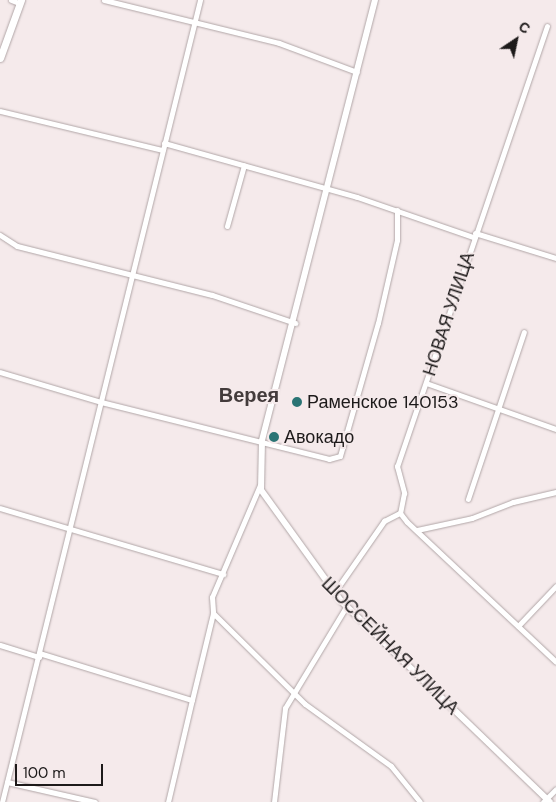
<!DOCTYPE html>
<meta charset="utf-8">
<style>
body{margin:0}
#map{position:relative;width:556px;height:802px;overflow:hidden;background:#f5eaeb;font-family:"DM Sans",sans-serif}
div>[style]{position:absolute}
.roads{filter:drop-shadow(0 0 1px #b1a6a7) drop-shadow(0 0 1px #b1a6a7)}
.minor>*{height:5px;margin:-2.5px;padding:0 2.5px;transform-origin:2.5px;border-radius:2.5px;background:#fff}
.tertiary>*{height:6px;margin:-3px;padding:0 3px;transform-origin:3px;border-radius:3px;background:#fff}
.secondary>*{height:7px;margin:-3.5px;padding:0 3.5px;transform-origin:3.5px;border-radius:3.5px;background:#fff}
.dots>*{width:14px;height:14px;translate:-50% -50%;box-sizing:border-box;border:2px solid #f5eaeb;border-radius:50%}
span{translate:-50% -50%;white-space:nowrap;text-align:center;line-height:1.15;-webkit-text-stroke:4px #f5eaeb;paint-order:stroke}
.street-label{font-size:18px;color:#1d1a1a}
.poi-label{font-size:18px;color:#1d1a1a}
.left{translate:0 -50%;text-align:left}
.quarter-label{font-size:20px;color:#433b3b;font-weight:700}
.north{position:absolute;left:491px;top:15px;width:50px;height:50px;-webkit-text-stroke:4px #f5eaeb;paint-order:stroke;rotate:34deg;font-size:14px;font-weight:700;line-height:20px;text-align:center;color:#1d1a1a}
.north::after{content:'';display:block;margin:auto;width:18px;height:22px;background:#1d1a1a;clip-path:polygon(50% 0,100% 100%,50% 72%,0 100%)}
.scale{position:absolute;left:15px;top:764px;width:88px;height:22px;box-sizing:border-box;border:2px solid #1d1a1a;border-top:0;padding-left:6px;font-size:15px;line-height:18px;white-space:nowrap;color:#1d1a1a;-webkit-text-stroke:4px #f5eaeb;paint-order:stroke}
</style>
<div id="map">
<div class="roads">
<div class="minor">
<i style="left:11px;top:0;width:9px;rotate:21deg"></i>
<i style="left:104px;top:0;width:180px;rotate:13.8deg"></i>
<i style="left:279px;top:43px;width:83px;rotate:20.4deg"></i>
<i style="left:547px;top:26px;width:465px;rotate:108.8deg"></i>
<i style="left:397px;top:466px;width:28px;rotate:75deg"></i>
<i style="left:404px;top:493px;width:20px;rotate:101deg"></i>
<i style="left:400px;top:513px;width:11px;rotate:52deg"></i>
<i style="left:407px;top:522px;width:204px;rotate:43.2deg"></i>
<i style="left:0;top:111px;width:167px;rotate:13.5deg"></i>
<i style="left:164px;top:143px;width:200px;rotate:15.6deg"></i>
<i style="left:357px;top:197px;width:123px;rotate:19deg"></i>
<i style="left:227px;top:226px;width:63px;rotate:-74.4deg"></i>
<i style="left:475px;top:233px;width:85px;rotate:17.2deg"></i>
<i style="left:0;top:235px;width:20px;rotate:33deg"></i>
<i style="left:17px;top:246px;width:201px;rotate:14.1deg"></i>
<i style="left:212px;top:295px;width:88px;rotate:18.6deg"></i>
<i style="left:0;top:372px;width:105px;rotate:16.5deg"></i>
<i style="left:101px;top:402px;width:235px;rotate:14deg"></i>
<i style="left:329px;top:459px;width:11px;rotate:-15deg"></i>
<i style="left:340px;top:456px;width:138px;rotate:-74.1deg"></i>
<i style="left:378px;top:323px;width:85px;rotate:-77.1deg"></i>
<i style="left:397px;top:240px;width:30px;rotate:-90deg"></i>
<i style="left:426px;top:383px;width:138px;rotate:19.5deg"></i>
<i style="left:260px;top:485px;width:122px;rotate:113.2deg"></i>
<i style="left:212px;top:597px;width:16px;rotate:86deg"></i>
<i style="left:213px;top:613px;width:129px;rotate:44.7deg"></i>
<i style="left:305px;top:704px;width:106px;rotate:35.8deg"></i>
<i style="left:391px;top:766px;width:46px;rotate:51.1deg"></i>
<i style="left:468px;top:499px;width:176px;rotate:-71.5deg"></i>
<i style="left:0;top:508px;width:233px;rotate:16.5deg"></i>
<i style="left:417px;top:530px;width:56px;rotate:-12.3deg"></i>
<i style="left:472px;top:518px;width:44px;rotate:-21.3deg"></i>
<i style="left:513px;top:502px;width:44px;rotate:-13.1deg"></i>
<i style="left:334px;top:593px;width:88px;rotate:-55.2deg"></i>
<i style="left:384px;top:521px;width:18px;rotate:-27deg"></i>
<i style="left:518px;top:626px;width:55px;rotate:-46.5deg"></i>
<i style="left:0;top:645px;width:41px;rotate:17.1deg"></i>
<i style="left:39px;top:653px;width:160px;rotate:17.1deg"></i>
<i style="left:192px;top:700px;width:89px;rotate:-76.4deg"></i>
<i style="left:7px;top:782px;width:90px;rotate:12.8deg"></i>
<i style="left:2px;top:802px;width:826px;rotate:-76.13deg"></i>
<i style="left:168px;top:802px;width:105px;rotate:-76.8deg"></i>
<i style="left:274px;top:802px;width:95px;rotate:-83.3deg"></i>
<i style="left:285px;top:708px;width:118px;rotate:-58.9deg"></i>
<i style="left:543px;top:802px;width:18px;rotate:-45deg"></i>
</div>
<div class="tertiary">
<i style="left:375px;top:0;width:455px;rotate:104.4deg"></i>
<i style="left:262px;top:441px;width:49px;rotate:91.2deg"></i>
<i style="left:261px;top:490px;width:137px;rotate:54.2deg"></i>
<i style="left:341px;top:601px;width:290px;rotate:43.9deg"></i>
</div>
<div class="secondary">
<i style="left:0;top:58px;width:62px;rotate:-70.1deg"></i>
</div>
</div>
<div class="dots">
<i style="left:297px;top:402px;background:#2a7474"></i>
<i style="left:274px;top:437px;background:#2a7474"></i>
</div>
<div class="street-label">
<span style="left:449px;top:314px;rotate:-72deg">НОВАЯ УЛИЦА</span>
<span style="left:390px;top:646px;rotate:45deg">ШОССЕЙНАЯ УЛИЦА</span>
</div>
<div class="poi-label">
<span class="left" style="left:307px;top:402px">Раменское 140153</span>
<span class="left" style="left:284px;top:437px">Авокадо</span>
</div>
<div class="quarter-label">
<span style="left:249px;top:395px">Верея</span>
</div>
<div class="north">С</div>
<div class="scale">100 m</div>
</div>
